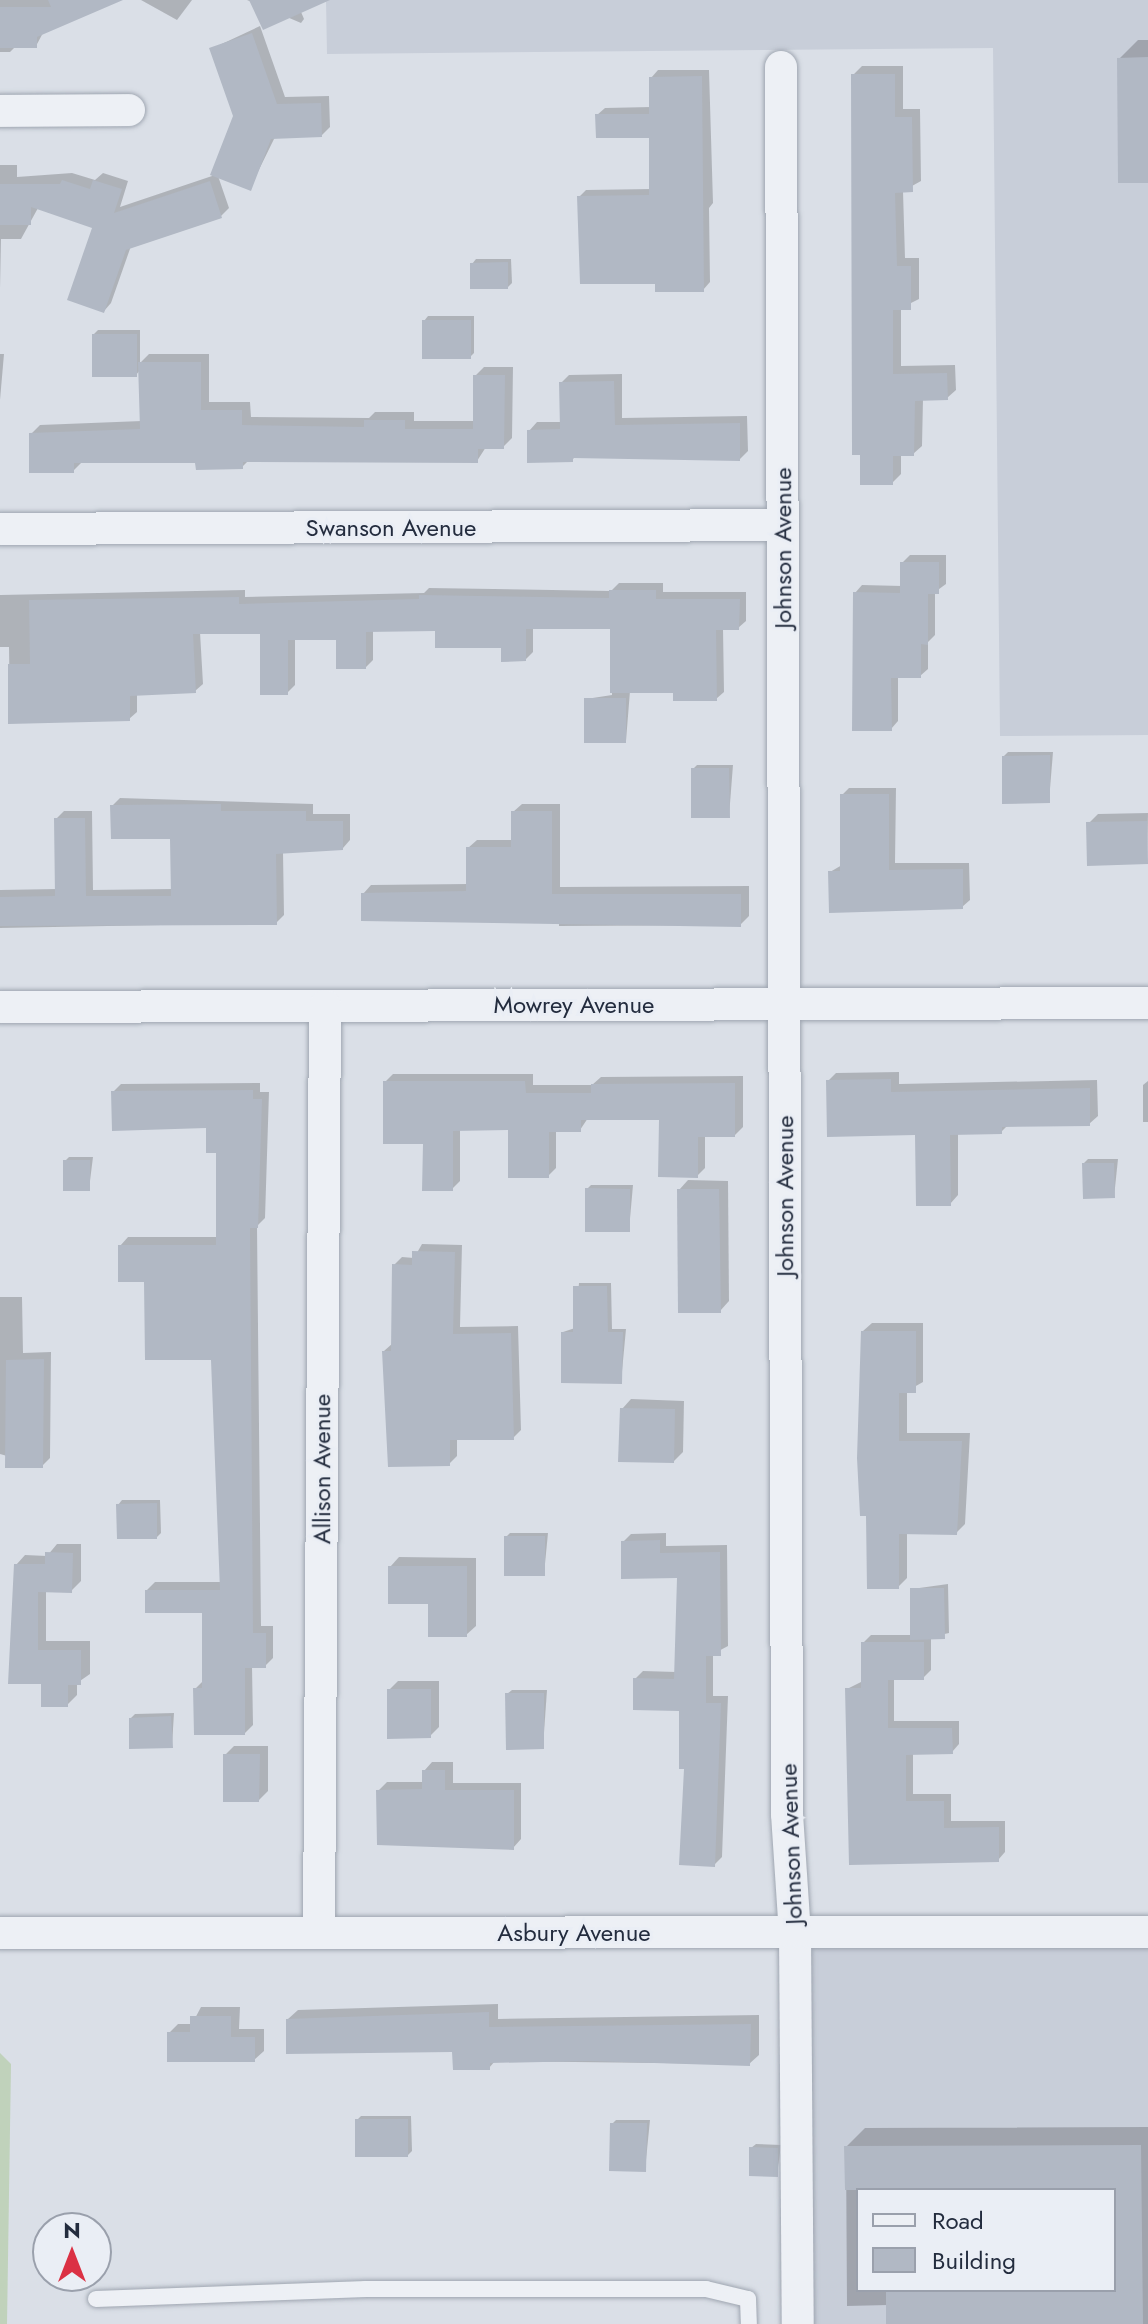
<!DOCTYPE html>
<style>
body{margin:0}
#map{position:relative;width:1148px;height:2324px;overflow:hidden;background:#dadfe7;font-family:Jost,sans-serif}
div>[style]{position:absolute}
.built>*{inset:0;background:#c8ced9}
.green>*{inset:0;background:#c0d2bb}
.shadow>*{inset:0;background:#0003}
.building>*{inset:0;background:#b1b8c4}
.roads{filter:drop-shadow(0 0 2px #9fa6b1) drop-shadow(0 0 2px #9fa6b1)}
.service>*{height:16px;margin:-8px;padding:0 8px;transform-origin:8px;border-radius:8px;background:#edf0f5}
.minor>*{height:32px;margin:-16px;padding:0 16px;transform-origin:16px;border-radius:16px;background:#edf0f5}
span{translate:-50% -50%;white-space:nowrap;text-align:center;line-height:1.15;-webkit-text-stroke:6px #eaeef5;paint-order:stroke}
.street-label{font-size:24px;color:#232c3e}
.legend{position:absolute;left:856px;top:2188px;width:260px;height:104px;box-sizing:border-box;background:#eaeef5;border:2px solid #9aa0ac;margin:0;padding:10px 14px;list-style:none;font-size:24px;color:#232c3e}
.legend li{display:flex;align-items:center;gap:16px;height:40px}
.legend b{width:40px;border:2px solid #9aa0ac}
.north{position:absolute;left:32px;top:2212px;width:80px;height:80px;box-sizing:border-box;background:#eaeef5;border:2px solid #9aa0ac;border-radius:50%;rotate:0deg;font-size:22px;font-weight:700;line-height:32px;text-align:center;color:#232c3e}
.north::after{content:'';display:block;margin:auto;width:28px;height:36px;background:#db3144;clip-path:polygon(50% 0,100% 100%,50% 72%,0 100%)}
</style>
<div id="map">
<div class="built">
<i style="clip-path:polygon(326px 0,1148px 0,1148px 735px,1000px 736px,993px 48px,327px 54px)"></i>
<i style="clip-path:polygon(evenodd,1148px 1922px,1148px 2324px,803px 2324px,800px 1935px,1148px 1922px,858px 2190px,1114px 2190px,1114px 2290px,858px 2290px,858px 2190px)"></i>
</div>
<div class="green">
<i style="clip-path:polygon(0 2053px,11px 2064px,7px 2324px,0 2324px)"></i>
</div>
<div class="shadow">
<i style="clip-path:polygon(0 0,118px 0,44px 31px,36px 46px,16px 46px,10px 52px,0 52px)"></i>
<i style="clip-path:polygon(141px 0,192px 0,177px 20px)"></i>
<i style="clip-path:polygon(247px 0,296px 0,304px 19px,301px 23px)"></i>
<i style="clip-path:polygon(260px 26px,285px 97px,329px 96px,330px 127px,322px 135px,275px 137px,250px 188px,218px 176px,229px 208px,221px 216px,131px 246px,111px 303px,104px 311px,95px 227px,38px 208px,21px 239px,1px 239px,0 289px,0 165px,17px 165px,17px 177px,72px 173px,95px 180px,103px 173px,128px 181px,120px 207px,212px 176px,235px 116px,211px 49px)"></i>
<i style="clip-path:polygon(1138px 40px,1148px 40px,1148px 181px,1119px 59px)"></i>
<i style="clip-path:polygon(862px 66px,903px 66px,903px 109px,920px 109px,921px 181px,903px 191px,905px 258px,919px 258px,919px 299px,901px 308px,901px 366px,955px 365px,956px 390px,947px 398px,923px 399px,922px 446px,913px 454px,901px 454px,901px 474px,892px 483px,853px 75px)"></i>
<i style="clip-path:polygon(658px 70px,709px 70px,713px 203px,709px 208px,710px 282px,703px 290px,657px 282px,579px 197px,586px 190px,651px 189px,650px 136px,597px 115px,605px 108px,651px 107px,651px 78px)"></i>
<i style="clip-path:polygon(476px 259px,511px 259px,512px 283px,508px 287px,472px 264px)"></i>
<i style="clip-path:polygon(428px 316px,474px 316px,474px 353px,470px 357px,424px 321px)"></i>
<i style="clip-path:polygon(98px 330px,140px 330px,140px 363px,149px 354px,209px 354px,209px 402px,250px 402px,251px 417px,369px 418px,375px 412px,414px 412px,414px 421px,475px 421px,475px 376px,484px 367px,513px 367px,512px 438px,503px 447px,486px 447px,477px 461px,249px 460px,242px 467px,197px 461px,82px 462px,73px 471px,31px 434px,40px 425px,142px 421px,140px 370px,136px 375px,94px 334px)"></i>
<i style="clip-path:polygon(0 354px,4px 354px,0 400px)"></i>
<i style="clip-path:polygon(622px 374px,622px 418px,747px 416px,748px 451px,740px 459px,576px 456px,572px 460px,529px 431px,537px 422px,562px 422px,561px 383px,569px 375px)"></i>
<i style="clip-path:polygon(910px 555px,946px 555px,946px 584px,935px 592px,935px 635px,928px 642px,928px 669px,920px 676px,898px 676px,898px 721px,891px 729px,855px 593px,862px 585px,902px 586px,902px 563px)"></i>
<i style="clip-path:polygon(619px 583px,663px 583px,663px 592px,746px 592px,746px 621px,738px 628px,723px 628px,724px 692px,716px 699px,675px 691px,630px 691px,626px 741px,586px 699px,612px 695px,612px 627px,533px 627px,533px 652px,526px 659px,503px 646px,437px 629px,373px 630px,373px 660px,366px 667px,338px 638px,295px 638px,295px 685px,287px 693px,262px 632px,200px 632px,203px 684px,195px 691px,137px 694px,137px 712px,129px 719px,10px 722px,9px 647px,0 647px,0 595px,245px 590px,245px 597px,424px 593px,429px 588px,611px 591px)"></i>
<i style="clip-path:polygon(1008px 752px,1053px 752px,1049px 801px,1004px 756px)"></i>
<i style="clip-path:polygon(697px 765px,733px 765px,729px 816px,693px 769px)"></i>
<i style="clip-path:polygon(849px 788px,896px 788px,895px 863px,969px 863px,970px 900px,962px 907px,830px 872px,842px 865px,842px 795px)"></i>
<i style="clip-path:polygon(120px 798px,313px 804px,313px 814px,350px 814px,350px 840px,343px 848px,283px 852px,284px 915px,276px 923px,0 928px,0 890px,57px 889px,56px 819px,64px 811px,92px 811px,93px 890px,173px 889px,172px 837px,112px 806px)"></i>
<i style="clip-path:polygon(522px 804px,560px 804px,560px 887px,749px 886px,749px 916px,740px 925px,559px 926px,559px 920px,363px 894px,371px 885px,468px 884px,468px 848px,477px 840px,513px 840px,513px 812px)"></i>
<i style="clip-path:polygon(1148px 813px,1147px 862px,1089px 823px,1098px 814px)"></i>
<i style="clip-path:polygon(899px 1072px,899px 1084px,1097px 1080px,1098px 1116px,1089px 1124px,1008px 1125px,1001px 1132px,958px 1132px,958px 1195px,950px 1204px,917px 1133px,828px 1081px,836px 1073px)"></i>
<i style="clip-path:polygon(393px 1074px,533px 1074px,533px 1085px,592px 1085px,601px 1077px,743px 1076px,743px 1127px,735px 1135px,705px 1135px,705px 1168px,697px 1176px,661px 1118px,588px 1118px,580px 1130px,556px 1130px,556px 1168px,548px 1176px,510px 1128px,460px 1129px,460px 1181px,452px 1189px,385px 1082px)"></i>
<i style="clip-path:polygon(1148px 1081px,1148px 1122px,1143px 1122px,1143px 1085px)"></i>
<i style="clip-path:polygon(260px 1083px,260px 1092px,269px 1092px,265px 1218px,257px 1226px,261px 1626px,273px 1626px,273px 1658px,265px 1666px,252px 1666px,253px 1725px,245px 1733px,195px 1689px,204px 1680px,204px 1611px,147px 1590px,155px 1582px,222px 1582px,213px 1358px,120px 1246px,128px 1237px,218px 1237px,218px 1151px,208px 1126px,113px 1092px,121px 1084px)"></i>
<i style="clip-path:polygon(69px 1157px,93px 1157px,89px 1189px,65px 1161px)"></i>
<i style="clip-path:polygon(1088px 1159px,1118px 1159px,1114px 1197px,1084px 1163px)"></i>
<i style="clip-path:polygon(688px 1180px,728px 1181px,729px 1301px,720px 1311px,679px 1190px)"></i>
<i style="clip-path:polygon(591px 1185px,633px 1185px,629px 1230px,587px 1189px)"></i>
<i style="clip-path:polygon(422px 1244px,462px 1245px,460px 1327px,518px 1326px,521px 1430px,513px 1438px,457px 1438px,457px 1456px,449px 1464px,384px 1351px,393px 1343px,394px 1265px,402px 1257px,414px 1258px)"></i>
<i style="clip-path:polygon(579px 1283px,611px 1283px,612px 1329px,626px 1329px,621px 1382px,563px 1332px,575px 1328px)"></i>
<i style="clip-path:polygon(0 1297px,22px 1297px,23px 1353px,51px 1352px,50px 1458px,42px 1466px,0 1454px)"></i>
<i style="clip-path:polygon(872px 1323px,923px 1323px,923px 1382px,907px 1391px,907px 1433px,970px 1433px,965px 1524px,956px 1533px,907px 1532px,907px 1578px,898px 1587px,863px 1331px)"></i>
<i style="clip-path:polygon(631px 1399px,684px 1401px,683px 1452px,674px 1461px,622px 1409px)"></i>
<i style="clip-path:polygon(122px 1500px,160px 1500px,161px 1533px,157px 1537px,118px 1505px)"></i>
<i style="clip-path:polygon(510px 1533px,548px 1533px,544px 1574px,506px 1537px)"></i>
<i style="clip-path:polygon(666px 1533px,666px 1546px,727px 1545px,728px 1646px,713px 1654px,713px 1696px,728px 1696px,722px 1857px,714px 1865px,686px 1767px,681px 1709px,635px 1679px,643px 1671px,676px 1672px,679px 1576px,623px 1542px,631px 1534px)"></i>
<i style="clip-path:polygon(57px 1544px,81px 1544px,81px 1581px,71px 1591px,46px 1590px,46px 1641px,90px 1641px,90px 1674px,77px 1683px,77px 1695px,67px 1705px,43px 1682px,10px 1682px,16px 1565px,25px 1555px,47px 1556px)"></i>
<i style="clip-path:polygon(399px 1557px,476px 1558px,476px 1626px,466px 1635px,390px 1567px)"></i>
<i style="clip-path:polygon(948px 1584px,949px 1633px,931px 1637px,931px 1670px,923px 1678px,894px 1678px,894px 1721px,959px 1721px,959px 1744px,952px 1752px,913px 1752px,913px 1794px,951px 1794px,951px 1821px,1005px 1821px,1005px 1852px,998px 1860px,851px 1863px,847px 1689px,863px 1681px,863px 1643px,871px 1635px,912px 1635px,912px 1589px)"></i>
<i style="clip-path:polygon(398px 1681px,439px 1681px,439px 1727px,430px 1736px,389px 1690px)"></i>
<i style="clip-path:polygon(512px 1690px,547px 1690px,543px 1747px,507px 1694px)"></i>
<i style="clip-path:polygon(174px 1713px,172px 1746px,131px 1718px,135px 1714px)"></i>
<i style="clip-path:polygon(234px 1746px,268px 1746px,268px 1791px,259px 1800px,225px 1755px)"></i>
<i style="clip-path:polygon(432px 1762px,453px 1762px,453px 1783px,521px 1783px,521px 1839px,513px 1848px,378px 1791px,387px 1782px,424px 1782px,424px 1771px)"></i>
<i style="clip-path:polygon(498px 2004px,498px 2019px,759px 2015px,759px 2055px,749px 2064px,495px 2061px,489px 2068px,454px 2049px,288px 2019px,298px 2010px)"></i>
<i style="clip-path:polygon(201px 2007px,240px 2007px,239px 2029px,264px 2029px,264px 2051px,254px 2060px,169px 2033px,178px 2024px,192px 2024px)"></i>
<i style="clip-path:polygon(361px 2116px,411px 2116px,412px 2151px,408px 2155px,357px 2120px)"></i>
<i style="clip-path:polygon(616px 2120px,650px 2120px,645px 2170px,612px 2124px)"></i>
<i style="clip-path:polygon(evenodd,1148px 2127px,1148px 2324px,888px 2324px,888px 2305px,847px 2306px,846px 2147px,865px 2128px,1148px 2127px,858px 2190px,1114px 2190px,1114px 2290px,858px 2290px,858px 2190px)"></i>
<i style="clip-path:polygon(756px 2144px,781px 2145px,777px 2175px,751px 2148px)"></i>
</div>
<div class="building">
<i style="clip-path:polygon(48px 0,123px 0,37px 37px,37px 48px,0 48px,0 7px,51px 7px)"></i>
<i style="clip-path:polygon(249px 0,330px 0,263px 30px)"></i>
<i style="clip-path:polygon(252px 33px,277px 104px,321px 103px,322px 137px,271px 139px,251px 191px,210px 175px,233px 116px,209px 48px)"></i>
<i style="clip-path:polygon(1148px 57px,1148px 183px,1118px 183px,1117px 58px)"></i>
<i style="clip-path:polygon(851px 74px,895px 74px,895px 117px,912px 117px,913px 192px,895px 193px,897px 266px,911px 266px,911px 310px,893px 310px,893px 374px,947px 373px,948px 400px,915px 401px,914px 456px,893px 456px,893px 485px,860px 485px,860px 455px,852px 455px)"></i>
<i style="clip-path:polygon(702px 76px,704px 292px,655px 292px,655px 284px,580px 284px,577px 196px,649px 195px,649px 138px,596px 138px,595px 114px,649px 114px,649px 77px)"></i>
<i style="clip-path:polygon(62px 180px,90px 189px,93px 180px,122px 189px,114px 213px,210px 181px,222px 218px,126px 250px,104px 313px,67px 300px,92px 228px,31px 207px,31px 225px,0 225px,0 184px,60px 184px)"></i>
<i style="clip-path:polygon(508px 262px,508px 289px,470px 289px,470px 263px)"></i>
<i style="clip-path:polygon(422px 320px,471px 320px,471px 359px,422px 359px)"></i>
<i style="clip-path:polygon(92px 334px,137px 334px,137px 377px,92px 377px)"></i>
<i style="clip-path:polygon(138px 362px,201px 362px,201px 410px,242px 410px,242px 425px,364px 427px,364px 420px,405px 420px,405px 429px,473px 429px,473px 375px,505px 375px,504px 449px,478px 449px,478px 463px,243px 462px,243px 469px,196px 470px,195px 463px,74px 463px,74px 473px,29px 473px,29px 433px,140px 429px)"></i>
<i style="clip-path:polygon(614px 381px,615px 425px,740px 423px,740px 461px,573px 458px,573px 462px,527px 463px,527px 430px,560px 429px,559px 382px)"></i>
<i style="clip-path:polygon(900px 562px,939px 562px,939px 594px,928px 594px,928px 645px,921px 644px,921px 678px,891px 678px,892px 731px,852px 731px,853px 592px,900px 593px)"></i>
<i style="clip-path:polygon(609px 590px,656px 590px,656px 599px,740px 599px,739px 630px,716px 630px,717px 701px,673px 701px,673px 693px,610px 693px,610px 629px,526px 629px,526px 661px,501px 662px,501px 648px,435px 648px,435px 631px,366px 632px,366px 669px,336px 669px,336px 640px,288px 640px,288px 695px,260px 695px,260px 634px,193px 634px,196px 693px,130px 696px,130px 721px,8px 724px,8px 664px,30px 664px,29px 600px,239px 597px,239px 604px,419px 599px,419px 595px,609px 598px)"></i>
<i style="clip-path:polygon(584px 698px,626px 698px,626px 743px,584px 743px)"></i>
<i style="clip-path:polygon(1050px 755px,1050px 803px,1002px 804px,1002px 756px)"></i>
<i style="clip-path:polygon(691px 768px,729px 768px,730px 818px,691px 818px)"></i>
<i style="clip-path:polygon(840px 794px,889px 794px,889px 870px,963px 869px,963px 909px,829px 913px,828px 871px,840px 871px)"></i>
<i style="clip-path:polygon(221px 804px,221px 811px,306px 811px,306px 821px,343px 821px,343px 850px,276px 854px,277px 925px,0 926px,0 897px,55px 896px,54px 818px,85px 818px,86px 896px,171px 896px,170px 839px,111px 839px,110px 805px)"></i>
<i style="clip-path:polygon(511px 811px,552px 811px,552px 894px,741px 894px,741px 927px,361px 921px,361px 893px,466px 891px,466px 847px,511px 847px)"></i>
<i style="clip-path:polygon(1147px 821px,1148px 864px,1087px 866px,1086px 822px)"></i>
<i style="clip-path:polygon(891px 1079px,891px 1092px,1090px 1088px,1090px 1126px,1002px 1127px,1002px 1134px,950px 1135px,951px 1206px,916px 1206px,915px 1135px,827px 1137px,826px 1080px)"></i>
<i style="clip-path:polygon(383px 1081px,525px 1081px,526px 1093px,591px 1093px,591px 1084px,735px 1083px,735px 1137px,698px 1137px,698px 1178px,658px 1177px,659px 1120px,581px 1120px,581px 1132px,549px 1132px,549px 1178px,508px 1178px,508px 1130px,453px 1131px,453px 1191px,422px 1191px,423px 1144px,383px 1144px)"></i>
<i style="clip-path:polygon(253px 1090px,253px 1099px,262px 1099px,258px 1228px,250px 1228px,253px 1633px,266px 1633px,266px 1668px,245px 1668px,245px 1735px,194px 1735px,193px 1688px,202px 1688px,202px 1613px,145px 1613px,145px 1590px,220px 1590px,211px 1360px,145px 1360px,144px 1282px,118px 1282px,118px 1245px,216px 1245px,216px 1153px,206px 1153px,206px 1128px,112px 1131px,111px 1091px)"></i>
<i style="clip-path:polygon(63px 1160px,90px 1160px,90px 1191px,63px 1191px)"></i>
<i style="clip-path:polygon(1082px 1163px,1114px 1163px,1115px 1198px,1083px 1199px)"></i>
<i style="clip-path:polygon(585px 1188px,630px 1189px,630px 1232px,585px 1232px)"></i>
<i style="clip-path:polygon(677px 1189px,719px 1189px,721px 1313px,678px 1313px)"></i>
<i style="clip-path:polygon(412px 1251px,455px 1252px,453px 1334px,511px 1333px,514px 1440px,450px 1440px,450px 1466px,388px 1467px,382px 1351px,391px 1351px,392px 1264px,412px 1265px)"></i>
<i style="clip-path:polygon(573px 1286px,607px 1286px,608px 1332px,623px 1332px,622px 1384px,561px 1383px,561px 1332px,573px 1332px)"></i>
<i style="clip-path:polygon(861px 1331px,916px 1331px,916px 1393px,899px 1393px,899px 1441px,962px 1441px,957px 1535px,899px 1534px,899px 1589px,867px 1589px,866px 1516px,860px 1516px,857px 1458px)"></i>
<i style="clip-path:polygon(44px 1359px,43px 1468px,5px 1468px,6px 1360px)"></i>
<i style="clip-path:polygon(620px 1408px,675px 1409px,674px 1463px,618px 1462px)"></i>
<i style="clip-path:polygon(157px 1503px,157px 1539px,117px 1539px,116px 1504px)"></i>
<i style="clip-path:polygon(504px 1536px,545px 1536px,545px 1576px,504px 1576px)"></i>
<i style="clip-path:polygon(660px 1540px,660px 1553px,720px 1552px,721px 1656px,706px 1656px,706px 1703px,721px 1703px,715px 1867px,679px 1865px,684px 1769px,679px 1769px,679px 1711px,633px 1710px,633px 1678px,674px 1679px,677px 1578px,621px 1579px,621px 1541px)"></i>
<i style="clip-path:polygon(45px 1552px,73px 1553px,72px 1593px,38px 1592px,38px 1650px,81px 1650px,81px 1685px,68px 1685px,68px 1707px,41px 1707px,41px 1684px,8px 1684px,14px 1564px,45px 1564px)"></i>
<i style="clip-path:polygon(388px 1566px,467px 1566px,467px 1637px,428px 1637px,428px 1604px,388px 1604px)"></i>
<i style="clip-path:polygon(910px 1588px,944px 1588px,945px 1639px,910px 1640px)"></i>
<i style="clip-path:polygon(861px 1642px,924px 1642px,924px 1680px,888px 1680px,888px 1728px,952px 1728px,953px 1754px,906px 1755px,906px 1801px,944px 1801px,944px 1828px,999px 1827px,999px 1862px,849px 1865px,845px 1688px,861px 1688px)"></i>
<i style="clip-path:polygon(387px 1689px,431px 1689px,431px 1738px,387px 1739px)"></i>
<i style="clip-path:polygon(505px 1693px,544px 1693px,544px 1749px,506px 1750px)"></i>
<i style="clip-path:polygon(171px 1716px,173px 1748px,129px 1749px,129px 1718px)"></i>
<i style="clip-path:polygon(223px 1754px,260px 1754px,259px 1802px,223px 1802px)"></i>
<i style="clip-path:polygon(422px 1770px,445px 1770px,445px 1790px,514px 1790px,514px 1850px,377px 1845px,376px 1790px,422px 1789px)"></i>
<i style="clip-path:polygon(489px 2012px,489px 2027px,751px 2024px,750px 2066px,590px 2061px,490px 2063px,490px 2070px,453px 2070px,452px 2052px,286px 2054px,286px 2019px)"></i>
<i style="clip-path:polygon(190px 2016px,231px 2016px,231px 2037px,255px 2037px,255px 2062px,167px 2062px,167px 2032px,190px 2032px)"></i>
<i style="clip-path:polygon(355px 2119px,408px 2119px,408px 2157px,355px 2157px)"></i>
<i style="clip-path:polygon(610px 2123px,647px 2123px,646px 2172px,609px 2171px)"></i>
<i style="clip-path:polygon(1141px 2145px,1143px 2324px,886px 2324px,886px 2290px,1114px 2290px,1114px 2190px,845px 2190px,844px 2146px)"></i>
<i style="clip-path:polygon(749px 2147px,778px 2148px,778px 2177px,749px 2176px)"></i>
</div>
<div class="roads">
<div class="service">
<i style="left:96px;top:2299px;width:270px;rotate:-2.1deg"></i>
<i style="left:366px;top:2289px;width:340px"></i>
<i style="left:706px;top:2289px;width:43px;rotate:13.4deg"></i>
<i style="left:748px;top:2299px;width:25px;rotate:88deg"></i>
</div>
<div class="minor">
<i style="left:781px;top:67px;width:1747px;rotate:89.8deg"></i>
<i style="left:787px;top:1814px;width:120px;rotate:86.2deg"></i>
<i style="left:795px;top:1934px;width:390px;rotate:89.6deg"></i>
<i style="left:0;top:111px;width:129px;rotate:-0.4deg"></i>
<i style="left:0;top:529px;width:783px;rotate:-0.29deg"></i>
<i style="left:0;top:1007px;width:1148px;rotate:-0.2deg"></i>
<i style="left:319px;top:1932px;width:926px;rotate:-89.63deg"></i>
<i style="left:0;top:1933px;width:1148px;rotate:-0.05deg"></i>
</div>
</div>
<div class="street-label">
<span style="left:391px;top:528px">Swanson Avenue</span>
<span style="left:783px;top:548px;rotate:-90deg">Johnson Avenue</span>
<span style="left:574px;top:1005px">Mowrey Avenue</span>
<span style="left:785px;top:1196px;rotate:-90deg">Johnson Avenue</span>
<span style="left:322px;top:1469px;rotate:-90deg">Allison Avenue</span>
<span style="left:791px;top:1844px;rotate:-92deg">Johnson Avenue</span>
<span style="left:574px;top:1933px">Asbury Avenue</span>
</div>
<ul class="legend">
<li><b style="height:10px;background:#edf0f5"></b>Road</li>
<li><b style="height:22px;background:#b1b8c4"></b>Building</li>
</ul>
<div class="north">N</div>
</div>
